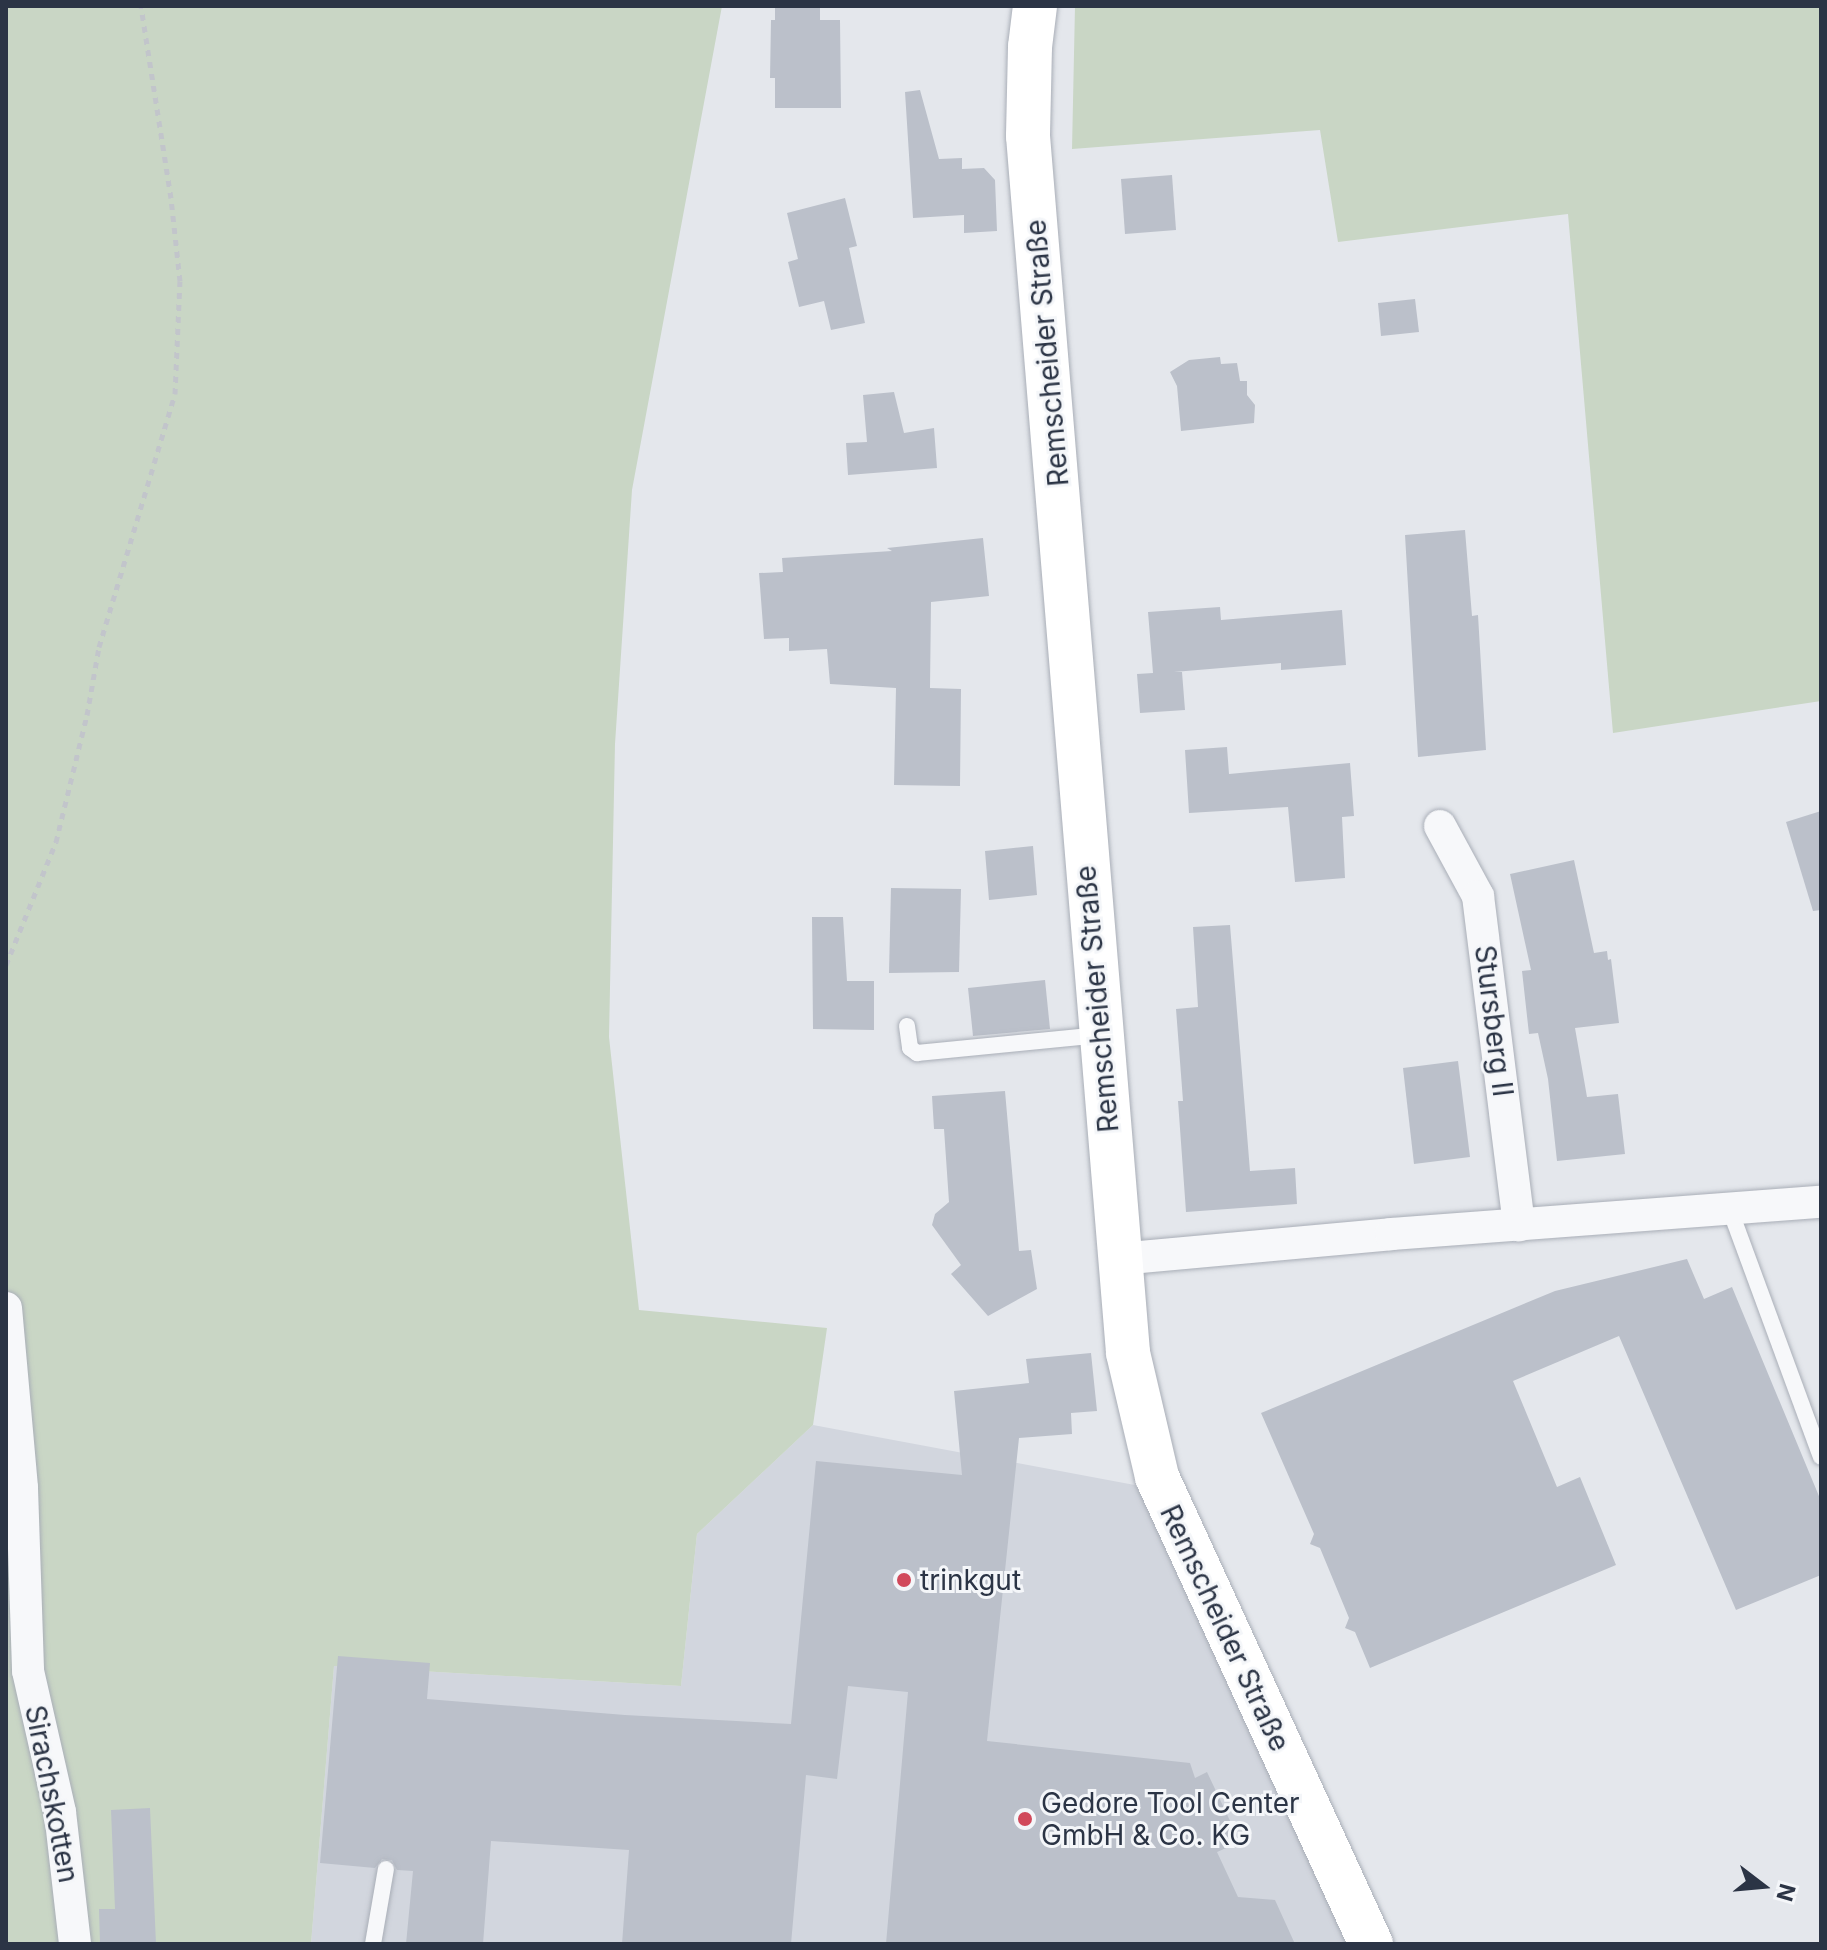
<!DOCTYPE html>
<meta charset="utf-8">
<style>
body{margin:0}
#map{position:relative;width:1827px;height:1950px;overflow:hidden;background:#e4e7ec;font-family:Inter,sans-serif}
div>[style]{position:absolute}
.built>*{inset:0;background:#d2d6de}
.green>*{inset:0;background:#c9d6c5}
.building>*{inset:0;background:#bbc0ca}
.path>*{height:5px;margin-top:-2.5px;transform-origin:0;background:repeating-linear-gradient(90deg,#c2c5cb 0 6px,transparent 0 12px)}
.roads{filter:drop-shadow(0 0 2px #a9aeb7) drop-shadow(0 0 2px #a9aeb7)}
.service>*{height:16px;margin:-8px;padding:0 8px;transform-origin:8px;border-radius:8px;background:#f7f8fa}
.minor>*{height:32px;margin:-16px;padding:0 16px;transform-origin:16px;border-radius:16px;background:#f7f8fa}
.secondary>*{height:44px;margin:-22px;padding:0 22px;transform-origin:22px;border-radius:22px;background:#fff}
.dots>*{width:22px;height:22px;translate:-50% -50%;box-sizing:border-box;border:4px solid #f4f6f9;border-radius:50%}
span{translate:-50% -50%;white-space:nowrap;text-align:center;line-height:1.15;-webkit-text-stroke:6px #f4f6f9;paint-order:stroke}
.street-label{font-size:28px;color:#2b3445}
.poi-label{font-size:28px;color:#2b3445}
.left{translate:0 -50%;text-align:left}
.frame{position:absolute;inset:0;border:8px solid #2b3445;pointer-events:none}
.north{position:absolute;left:1723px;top:1846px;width:80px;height:80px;-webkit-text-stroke:6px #f4f6f9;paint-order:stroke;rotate:106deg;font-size:22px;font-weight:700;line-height:32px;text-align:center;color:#2b3445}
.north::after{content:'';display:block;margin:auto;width:28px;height:36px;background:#2b3445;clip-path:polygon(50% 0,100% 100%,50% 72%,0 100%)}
</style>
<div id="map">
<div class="built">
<i style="clip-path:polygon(813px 1425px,1140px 1486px,1354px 1944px,311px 1944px,334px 1666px,681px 1686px,697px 1534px)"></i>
</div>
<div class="green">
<i style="clip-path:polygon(6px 6px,722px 6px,632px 490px,615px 744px,609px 1037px,639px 1310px,827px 1328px,813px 1425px,697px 1534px,681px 1686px,334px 1666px,311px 1944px,6px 1944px)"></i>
<i style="clip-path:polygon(1075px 6px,1821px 6px,1821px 701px,1613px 733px,1568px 214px,1338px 242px,1320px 130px,1072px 149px)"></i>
</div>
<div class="building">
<i style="clip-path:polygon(775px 6px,820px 6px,820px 20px,840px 20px,841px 108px,775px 108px,775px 78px,770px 78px,771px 20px,775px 20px)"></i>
<i style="clip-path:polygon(920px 90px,939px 159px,962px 158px,962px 169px,984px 168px,995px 180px,997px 231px,964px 233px,964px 215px,913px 218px,905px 92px)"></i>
<i style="clip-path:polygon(1172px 175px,1176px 230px,1125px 234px,1121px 179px)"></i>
<i style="clip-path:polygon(845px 198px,857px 246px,849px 248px,865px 323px,831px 330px,824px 301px,799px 307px,788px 262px,798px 259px,787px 213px)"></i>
<i style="clip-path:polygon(1415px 299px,1419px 332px,1381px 336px,1378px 303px)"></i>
<i style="clip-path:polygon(1220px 357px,1221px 364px,1237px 363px,1240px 381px,1247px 381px,1247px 395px,1255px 405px,1254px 423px,1181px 431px,1177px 386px,1170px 372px,1189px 360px)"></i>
<i style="clip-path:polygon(894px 392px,904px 433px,934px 428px,937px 468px,848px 475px,846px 443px,867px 442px,863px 395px)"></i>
<i style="clip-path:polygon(1465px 530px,1472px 616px,1478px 615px,1486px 750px,1418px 757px,1405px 535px)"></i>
<i style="clip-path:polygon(983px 538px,989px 596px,931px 602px,930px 688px,961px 689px,960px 786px,894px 785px,896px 688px,830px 684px,827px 649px,789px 651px,789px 638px,764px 639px,759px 573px,783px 572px,782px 558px,892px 551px,887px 548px)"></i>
<i style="clip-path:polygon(1220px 607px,1221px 620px,1342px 610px,1346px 665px,1281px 670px,1281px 663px,1174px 672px,1182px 672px,1185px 710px,1140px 713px,1137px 674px,1153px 673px,1148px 612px)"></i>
<i style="clip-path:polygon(1227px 747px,1229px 774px,1350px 763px,1354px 816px,1342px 817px,1345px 878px,1295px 882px,1288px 807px,1189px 813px,1185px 750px)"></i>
<i style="clip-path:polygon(1821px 811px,1821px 910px,1813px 911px,1786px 822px)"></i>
<i style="clip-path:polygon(1033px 846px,1037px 895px,989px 900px,985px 851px)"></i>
<i style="clip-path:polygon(1574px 860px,1594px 953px,1607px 951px,1608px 960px,1611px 959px,1619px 1023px,1575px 1028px,1587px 1097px,1618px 1094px,1625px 1154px,1557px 1161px,1548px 1079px,1538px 1033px,1529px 1034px,1522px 971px,1531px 970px,1510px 874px)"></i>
<i style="clip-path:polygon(891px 888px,961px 889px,959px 972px,889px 973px)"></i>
<i style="clip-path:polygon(812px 917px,843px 917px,847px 981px,874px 981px,874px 1030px,813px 1029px)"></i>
<i style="clip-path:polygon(1230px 925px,1250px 1171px,1295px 1168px,1297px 1204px,1186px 1212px,1178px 1101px,1183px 1101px,1176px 1009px,1198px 1007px,1193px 927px)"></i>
<i style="clip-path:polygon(1045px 980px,1050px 1029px,973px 1036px,968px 988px)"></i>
<i style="clip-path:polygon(1458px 1061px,1470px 1157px,1414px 1164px,1403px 1068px)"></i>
<i style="clip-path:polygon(1005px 1091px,1019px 1251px,1031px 1250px,1037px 1289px,988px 1316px,951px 1274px,961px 1265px,932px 1225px,935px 1214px,949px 1202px,944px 1129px,934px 1129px,932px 1096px)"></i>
<i style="clip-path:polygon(1687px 1259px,1704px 1299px,1732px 1287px,1821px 1501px,1821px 1575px,1736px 1610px,1619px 1336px,1513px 1381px,1557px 1487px,1580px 1477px,1616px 1565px,1370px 1668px,1355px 1632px,1345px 1628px,1349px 1618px,1320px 1548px,1310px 1544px,1314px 1534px,1261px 1413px,1555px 1291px)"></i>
<i style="clip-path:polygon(1091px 1353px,1097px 1411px,1071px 1413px,1072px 1434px,1019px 1438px,987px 1741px,1190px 1763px,1195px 1778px,1207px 1772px,1240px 1842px,1217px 1852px,1238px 1897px,1275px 1900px,1295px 1944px,886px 1944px,908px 1692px,848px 1686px,837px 1779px,806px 1775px,791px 1944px,622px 1944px,629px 1850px,491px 1841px,483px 1944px,406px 1944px,413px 1871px,397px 1870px,392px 1860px,382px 1859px,375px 1868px,320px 1863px,338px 1656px,430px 1663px,427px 1699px,625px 1715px,791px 1724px,816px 1461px,962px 1475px,954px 1391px,1029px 1383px,1026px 1359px)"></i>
<i style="clip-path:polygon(150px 1808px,156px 1944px,100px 1944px,99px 1909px,115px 1909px,111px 1810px)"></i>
</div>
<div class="path">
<i style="left:6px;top:965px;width:133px;rotate:-67.9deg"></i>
<i style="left:56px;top:842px;width:131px;rotate:-76.3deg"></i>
<i style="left:87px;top:715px;width:69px;rotate:-80deg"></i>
<i style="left:99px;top:647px;width:264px;rotate:-73.3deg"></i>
<i style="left:175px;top:394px;width:113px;rotate:-87.5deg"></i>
<i style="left:180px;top:281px;width:83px;rotate:-96.2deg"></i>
<i style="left:171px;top:198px;width:194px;rotate:-98.9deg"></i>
</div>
<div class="roads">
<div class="service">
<i style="left:907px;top:1026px;width:22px;rotate:82deg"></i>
<i style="left:910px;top:1048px;width:9px;rotate:36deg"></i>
<i style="left:917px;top:1053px;width:184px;rotate:-5.6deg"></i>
<i style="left:1729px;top:1207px;width:266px;rotate:69.8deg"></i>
<i style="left:373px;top:1944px;width:76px;rotate:-80.2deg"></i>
</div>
<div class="minor">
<i style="left:1440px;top:826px;width:80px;rotate:61.5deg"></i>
<i style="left:1478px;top:896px;width:332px;rotate:82.9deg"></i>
<i style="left:1118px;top:1259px;width:274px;rotate:-5.2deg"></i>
<i style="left:1391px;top:1234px;width:431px;rotate:-4.3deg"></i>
<i style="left:6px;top:1308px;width:181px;rotate:84.9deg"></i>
<i style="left:22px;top:1488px;width:183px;rotate:88.1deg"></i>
<i style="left:28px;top:1671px;width:145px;rotate:77.2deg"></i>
<i style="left:60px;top:1812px;width:133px;rotate:83.5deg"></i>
</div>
<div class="secondary">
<i style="left:1035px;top:6px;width:41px;rotate:97deg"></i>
<i style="left:1030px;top:47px;width:89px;rotate:91.3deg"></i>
<i style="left:1028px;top:136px;width:1221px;rotate:85.3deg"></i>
<i style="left:1128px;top:1353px;width:127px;rotate:76.8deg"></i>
<i style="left:1157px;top:1477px;width:514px;rotate:65.38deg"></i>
</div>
</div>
<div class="dots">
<i style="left:904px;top:1580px;background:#d1495b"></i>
<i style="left:1025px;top:1819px;background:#d1495b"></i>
</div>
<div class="street-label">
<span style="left:1047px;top:353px;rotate:-95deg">Remscheider Straße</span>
<span style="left:1097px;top:999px;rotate:-95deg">Remscheider Straße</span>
<span style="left:1494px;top:1021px;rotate:83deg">Stursberg II</span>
<span style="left:1225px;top:1628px;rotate:65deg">Remscheider Straße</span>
<span style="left:52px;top:1794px;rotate:79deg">Sirachskotten</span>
</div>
<div class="poi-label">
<span class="left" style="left:920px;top:1580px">trinkgut</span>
<span class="left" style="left:1041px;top:1819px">Gedore Tool Center<br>GmbH &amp; Co. KG</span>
</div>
<div class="frame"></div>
<div class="north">N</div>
</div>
